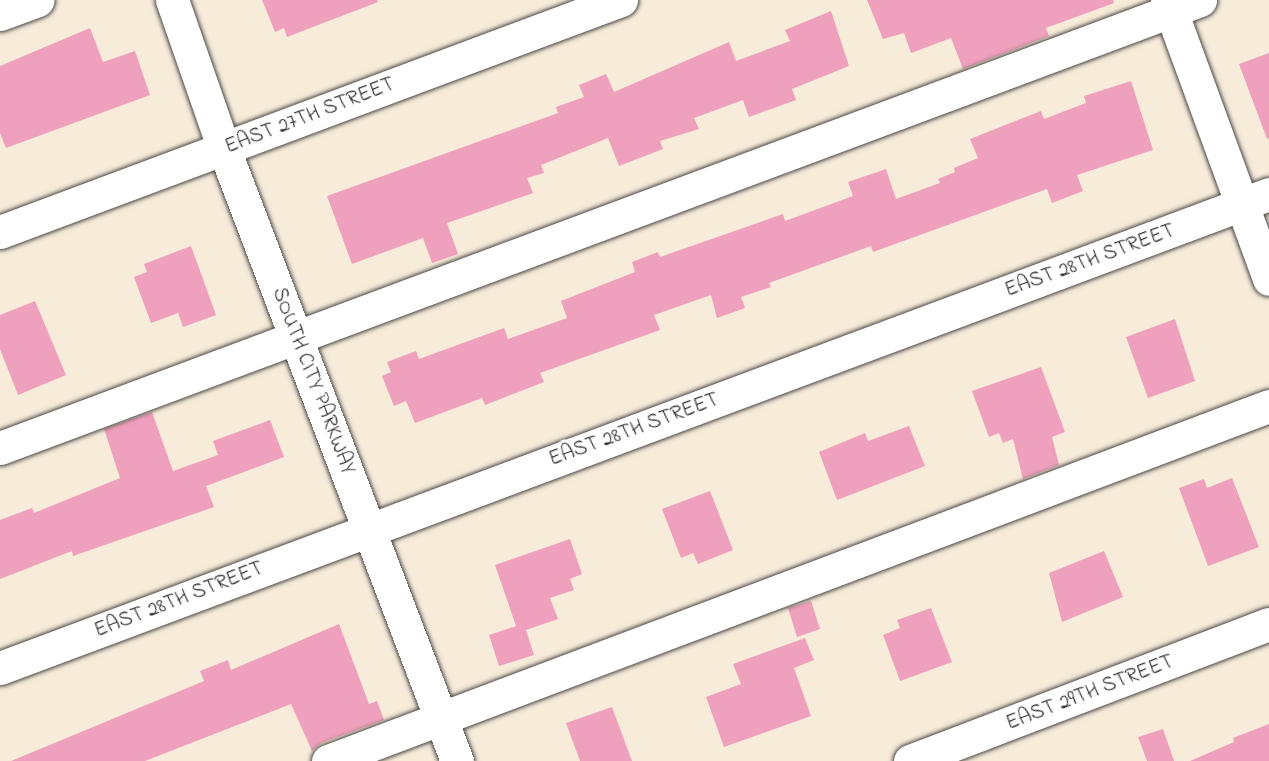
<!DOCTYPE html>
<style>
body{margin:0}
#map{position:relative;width:1269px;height:761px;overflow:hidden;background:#f7ebda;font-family:"Indie Flower",sans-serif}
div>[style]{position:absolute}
.building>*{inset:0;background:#efa0bc}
.roads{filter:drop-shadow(0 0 2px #4a4845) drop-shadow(0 0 2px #4a4845)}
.minor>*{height:33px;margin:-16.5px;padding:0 16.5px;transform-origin:16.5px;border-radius:16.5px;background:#fff}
span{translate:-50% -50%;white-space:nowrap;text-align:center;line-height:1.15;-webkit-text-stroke:6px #fff;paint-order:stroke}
.street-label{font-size:21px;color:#2b2b2b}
</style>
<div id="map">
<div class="building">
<i style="clip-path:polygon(262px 0,377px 0,378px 2px,287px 37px,284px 28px,275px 32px)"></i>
<i style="clip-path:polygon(867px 0,1113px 0,1114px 3px,1046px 28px,1049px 36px,963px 69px,951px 38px,911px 53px,904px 33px,883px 39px)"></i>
<i style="clip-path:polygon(831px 11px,849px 66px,792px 89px,796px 100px,749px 117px,743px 100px,694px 118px,699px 129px,660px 141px,663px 149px,619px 166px,608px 138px,541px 165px,544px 173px,527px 178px,533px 193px,447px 223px,458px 254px,432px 263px,423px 238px,352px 264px,327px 196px,558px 113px,556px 107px,584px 97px,579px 85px,606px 74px,614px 92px,729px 42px,736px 61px,790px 41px,785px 30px)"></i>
<i style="clip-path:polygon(90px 28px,103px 62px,135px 51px,150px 95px,6px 148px,0 133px,0 66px)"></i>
<i style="clip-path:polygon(1269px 53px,1269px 138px,1267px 139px,1239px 64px)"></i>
<i style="clip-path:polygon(1131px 81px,1153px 150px,1077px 175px,1083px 191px,1052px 203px,1047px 189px,873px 252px,871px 246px,769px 283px,771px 287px,741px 297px,745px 308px,717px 318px,711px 295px,654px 315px,660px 330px,540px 373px,544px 382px,485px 405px,482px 398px,415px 423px,406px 401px,394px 406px,382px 376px,391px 372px,387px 362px,416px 351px,419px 359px,504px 328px,508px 339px,567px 318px,561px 301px,635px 272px,632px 262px,658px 252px,660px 257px,783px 214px,785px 221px,853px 196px,848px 182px,886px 169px,896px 199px,940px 183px,938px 179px,955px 172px,954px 168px,978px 158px,970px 139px,1041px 111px,1044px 119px,1086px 103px,1084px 96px)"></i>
<i style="clip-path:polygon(191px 246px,216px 315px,183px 327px,178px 313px,151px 323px,134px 277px,147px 272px,144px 264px)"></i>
<i style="clip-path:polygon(35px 301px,66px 375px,18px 395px,0 349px,0 315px)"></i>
<i style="clip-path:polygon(1175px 319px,1195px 381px,1148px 398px,1126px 337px)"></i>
<i style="clip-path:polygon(1041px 367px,1065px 432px,1052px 437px,1059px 465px,1023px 479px,1013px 439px,1003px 443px,999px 433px,989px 437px,972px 391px)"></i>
<i style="clip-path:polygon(152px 412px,173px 471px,218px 455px,213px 441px,270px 420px,284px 457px,206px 486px,214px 507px,73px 556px,72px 551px,0 579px,0 520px,32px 508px,34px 513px,120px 478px,104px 429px)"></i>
<i style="clip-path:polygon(909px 426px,925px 466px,837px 500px,819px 452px,865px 433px,868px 441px)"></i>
<i style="clip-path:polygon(1232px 478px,1259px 547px,1208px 566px,1179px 488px,1204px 479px,1207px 488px)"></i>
<i style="clip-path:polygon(710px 491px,733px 550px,698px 564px,693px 553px,681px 558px,662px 509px)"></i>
<i style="clip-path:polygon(570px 539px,582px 574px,570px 579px,574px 590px,550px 598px,558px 619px,526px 630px,534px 655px,499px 666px,489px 635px,516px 626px,495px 565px)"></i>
<i style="clip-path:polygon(1104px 551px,1123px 597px,1062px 622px,1049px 573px)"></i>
<i style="clip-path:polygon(811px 601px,820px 629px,797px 637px,788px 608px)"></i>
<i style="clip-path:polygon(931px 608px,952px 662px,900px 681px,883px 635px,900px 628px,897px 620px)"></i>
<i style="clip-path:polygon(339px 624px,369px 704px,377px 701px,384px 720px,321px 743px,312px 751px,291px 704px,145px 761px,11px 761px,204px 681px,200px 671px,228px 660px,231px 670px)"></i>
<i style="clip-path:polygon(805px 638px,814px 660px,794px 668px,811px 716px,724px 747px,706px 697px,741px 684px,733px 664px)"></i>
<i style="clip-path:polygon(612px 707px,632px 761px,580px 761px,566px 723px)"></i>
<i style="clip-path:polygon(1269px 724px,1269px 761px,1190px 761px,1234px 742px,1233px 738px)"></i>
<i style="clip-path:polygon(1163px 729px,1174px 761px,1147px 761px,1138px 737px)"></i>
</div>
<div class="roads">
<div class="minor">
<i style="left:172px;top:0;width:158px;rotate:70.8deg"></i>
<i style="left:224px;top:149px;width:655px;rotate:69.16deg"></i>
<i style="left:1167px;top:0;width:297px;rotate:69.9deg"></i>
<i style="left:0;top:14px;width:40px;rotate:-20.2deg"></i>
<i style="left:0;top:232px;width:663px;rotate:-20.49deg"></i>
<i style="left:0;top:448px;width:1281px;rotate:-20.47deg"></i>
<i style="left:0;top:668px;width:1355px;rotate:-20.48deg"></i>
<i style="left:328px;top:761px;width:1006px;rotate:-20.67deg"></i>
<i style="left:910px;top:761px;width:384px;rotate:-20.9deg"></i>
</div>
</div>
<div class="street-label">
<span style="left:310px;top:116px;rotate:-21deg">EAST 27TH STREET</span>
<span style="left:1090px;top:261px;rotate:-20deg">EAST 28TH STREET</span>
<span style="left:313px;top:381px;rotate:69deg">SOUTH CITY PARKWAY</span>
<span style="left:634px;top:430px;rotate:-20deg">EAST 28TH STREET</span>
<span style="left:179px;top:600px;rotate:-21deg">EAST 28TH STREET</span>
<span style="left:1090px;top:693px;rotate:-21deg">EAST 29TH STREET</span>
</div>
</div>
